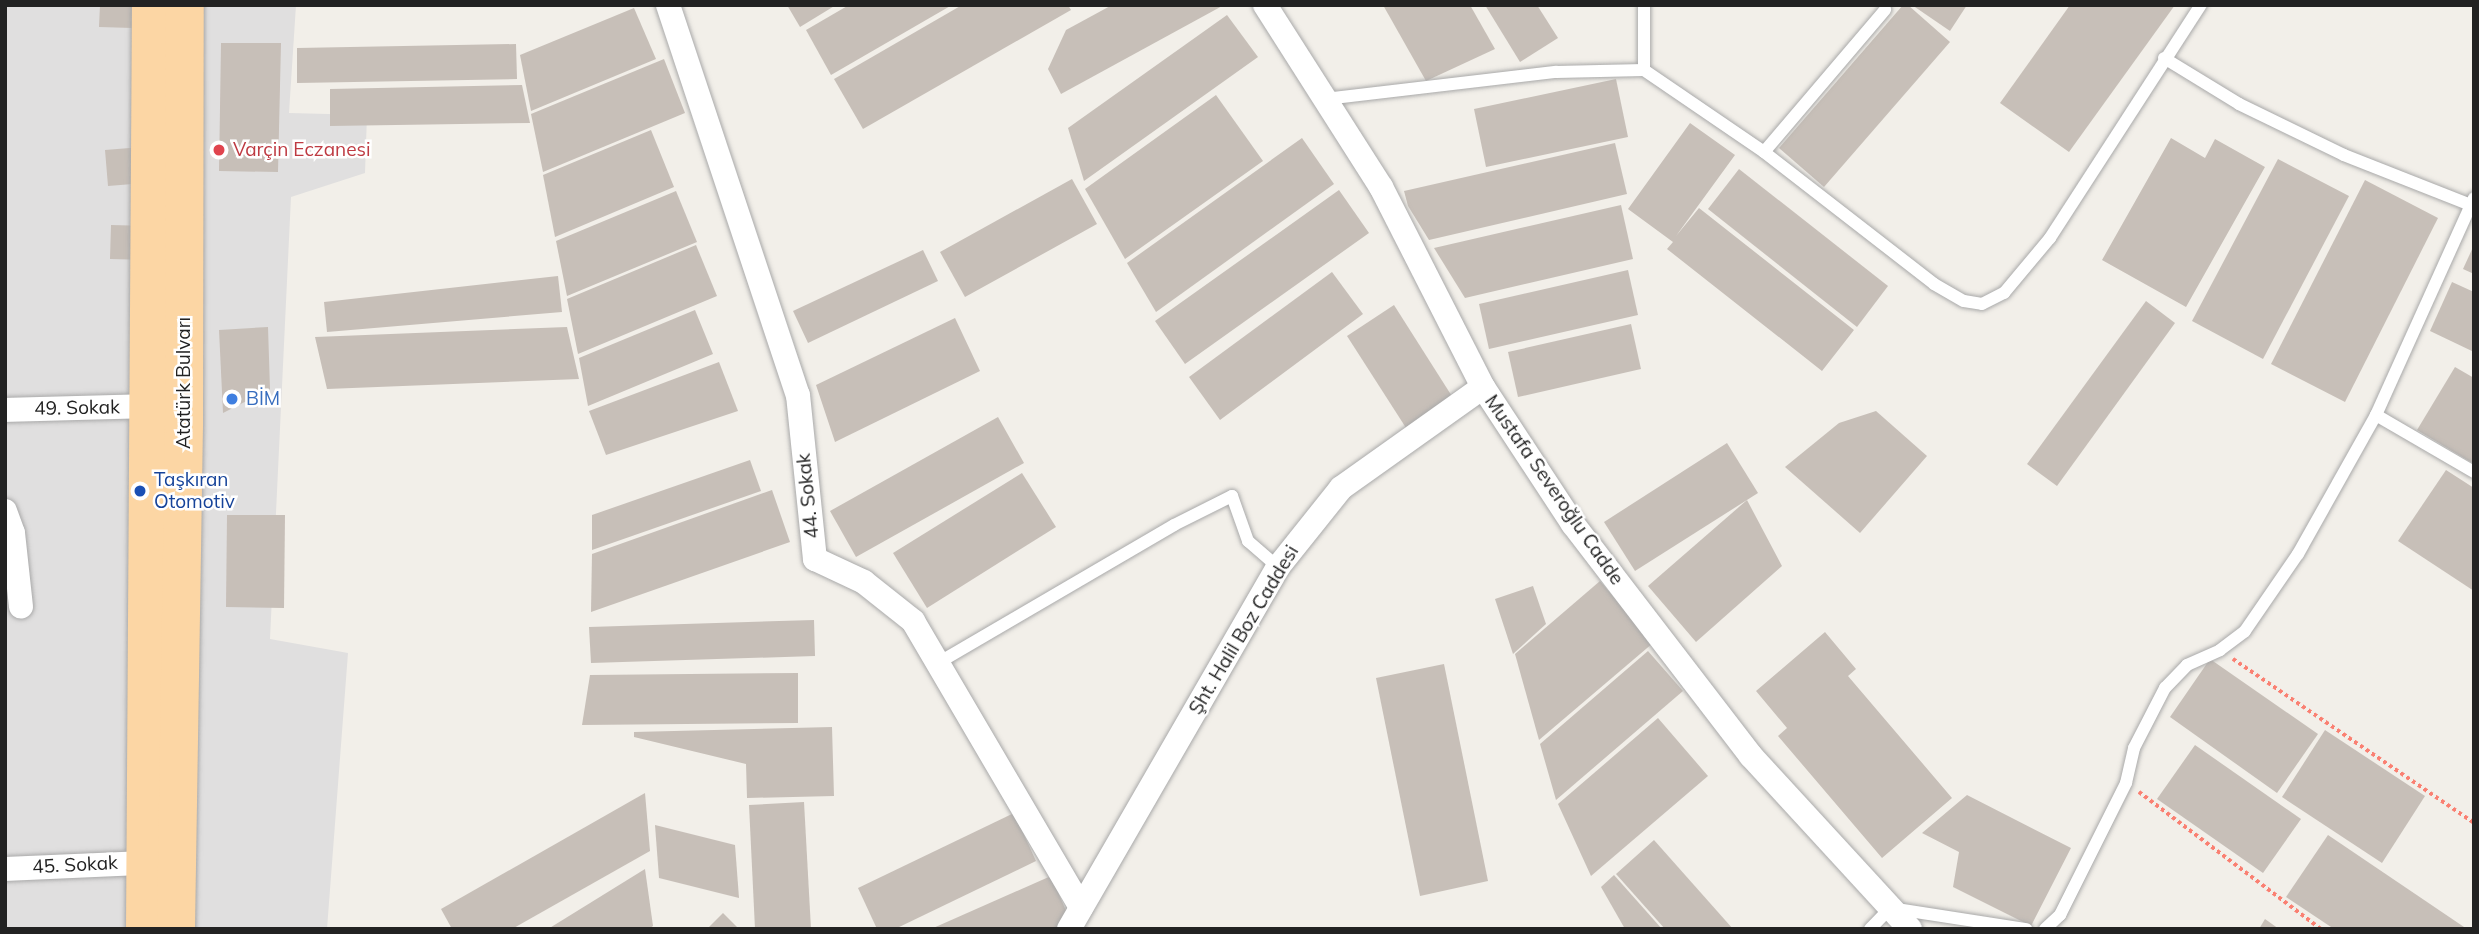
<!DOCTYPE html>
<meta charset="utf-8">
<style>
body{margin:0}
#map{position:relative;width:2479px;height:934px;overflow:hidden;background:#f2efe9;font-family:Mulish,sans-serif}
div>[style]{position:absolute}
.residential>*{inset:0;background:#e0dfdf}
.building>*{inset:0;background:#c7bfb8}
.path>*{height:3.5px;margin-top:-1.75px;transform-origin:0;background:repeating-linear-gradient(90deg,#fa8072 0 3.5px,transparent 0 7px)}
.roads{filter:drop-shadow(0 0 2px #a9a9a9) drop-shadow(0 0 2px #a9a9a9)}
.lane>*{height:12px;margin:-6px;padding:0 6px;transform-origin:6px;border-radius:6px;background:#fff}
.street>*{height:24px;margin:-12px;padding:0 12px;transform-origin:12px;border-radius:12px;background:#fff}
.primary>*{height:38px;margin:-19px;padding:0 19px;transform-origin:19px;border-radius:19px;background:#fcd6a4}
.dots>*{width:19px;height:19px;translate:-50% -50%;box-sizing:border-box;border:4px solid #fff;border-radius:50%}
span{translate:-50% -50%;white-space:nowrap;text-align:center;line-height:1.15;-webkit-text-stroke:5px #fff;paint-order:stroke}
.health-label{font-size:19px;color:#be3a42}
.left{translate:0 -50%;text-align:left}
.street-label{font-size:19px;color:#222}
.shop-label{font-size:19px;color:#366cbe}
.transit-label{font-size:19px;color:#164399}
.frame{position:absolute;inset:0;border:7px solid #222;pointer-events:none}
</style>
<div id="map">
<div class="residential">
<i style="clip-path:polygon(5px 5px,296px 5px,289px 113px,367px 115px,365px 173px,291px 197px,270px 639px,348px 653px,327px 929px,5px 929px)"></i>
</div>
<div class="building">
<i style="clip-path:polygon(100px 5px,134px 5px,133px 28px,99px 27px)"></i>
<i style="clip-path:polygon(787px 5px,836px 5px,800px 27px)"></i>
<i style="clip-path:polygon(849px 5px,952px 5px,831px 75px,806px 30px)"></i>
<i style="clip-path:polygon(962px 5px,1068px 5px,1071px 10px,863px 129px,834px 79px)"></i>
<i style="clip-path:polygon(1112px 5px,1224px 5px,1061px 94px,1048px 69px,1066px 30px)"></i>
<i style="clip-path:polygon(1383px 5px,1470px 5px,1495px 49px,1426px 81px)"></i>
<i style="clip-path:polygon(1485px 5px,1537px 5px,1558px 38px,1520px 62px)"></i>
<i style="clip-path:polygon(1903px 5px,1908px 5px,1950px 42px,1824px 187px,1779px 148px)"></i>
<i style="clip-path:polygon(1912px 5px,1967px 5px,1950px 31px)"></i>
<i style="clip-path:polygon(2070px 5px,2175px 5px,2069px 152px,2000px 103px)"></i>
<i style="clip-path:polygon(634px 8px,656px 59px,531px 111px,520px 55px)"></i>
<i style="clip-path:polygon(1227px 15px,1258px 57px,1084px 181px,1068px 128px)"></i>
<i style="clip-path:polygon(221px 43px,281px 43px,278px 172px,219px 171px)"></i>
<i style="clip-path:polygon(516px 44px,517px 79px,297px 83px,297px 48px)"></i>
<i style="clip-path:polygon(664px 59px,685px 113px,543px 172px,531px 114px)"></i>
<i style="clip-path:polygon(1616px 79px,1628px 137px,1486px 167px,1474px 109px)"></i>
<i style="clip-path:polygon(522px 85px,530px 123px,330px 126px,330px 89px)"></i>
<i style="clip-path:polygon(1216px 95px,1263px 161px,1125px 259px,1085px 189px)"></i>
<i style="clip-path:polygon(1690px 123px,1735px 155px,1676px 236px,1699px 208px,1854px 330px,1822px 371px,1667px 249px,1673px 242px,1628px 209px)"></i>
<i style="clip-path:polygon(651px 130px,674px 187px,555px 237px,543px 175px)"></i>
<i style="clip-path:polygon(1302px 138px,1334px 184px,1156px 312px,1127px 263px)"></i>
<i style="clip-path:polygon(2171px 138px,2205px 158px,2215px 139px,2265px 167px,2186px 307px,2102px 260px)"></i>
<i style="clip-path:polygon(1615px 143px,1627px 194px,1429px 240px,1408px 206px,1404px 191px)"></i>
<i style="clip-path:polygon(142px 147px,145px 183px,108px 186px,105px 150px)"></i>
<i style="clip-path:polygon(2278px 159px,2349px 196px,2263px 359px,2192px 321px)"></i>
<i style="clip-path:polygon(1739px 169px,1888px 286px,1857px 327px,1708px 209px)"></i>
<i style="clip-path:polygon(1072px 179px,1097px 224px,965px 297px,940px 252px)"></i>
<i style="clip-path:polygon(2365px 180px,2438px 218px,2345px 402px,2271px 364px)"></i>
<i style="clip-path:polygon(1339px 190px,1369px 233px,1185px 364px,1155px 321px)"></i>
<i style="clip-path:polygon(676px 191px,697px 242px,567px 296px,556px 241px)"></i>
<i style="clip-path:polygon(1621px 205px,1633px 259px,1465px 298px,1434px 248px)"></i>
<i style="clip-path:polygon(111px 225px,150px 226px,149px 260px,110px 259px)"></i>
<i style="clip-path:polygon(696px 245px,717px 296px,578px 354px,567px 299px)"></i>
<i style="clip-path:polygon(2474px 245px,2474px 274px,2463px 269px)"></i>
<i style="clip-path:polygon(923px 250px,938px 281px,808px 343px,793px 311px)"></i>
<i style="clip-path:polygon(1628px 270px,1638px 315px,1489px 349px,1479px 304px)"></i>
<i style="clip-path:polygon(1332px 272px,1363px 314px,1220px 420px,1189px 377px)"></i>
<i style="clip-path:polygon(558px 276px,562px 312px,327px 332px,324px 302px)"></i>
<i style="clip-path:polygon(2452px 282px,2474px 292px,2474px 352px,2430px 331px)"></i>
<i style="clip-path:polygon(2146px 301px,2175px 323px,2057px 486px,2027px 464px)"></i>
<i style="clip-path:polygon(1394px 305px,1455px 401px,1408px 431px,1347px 336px)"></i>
<i style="clip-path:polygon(695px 310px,713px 354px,588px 406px,579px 358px)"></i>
<i style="clip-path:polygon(955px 318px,980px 371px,835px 442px,816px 385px)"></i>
<i style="clip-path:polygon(1631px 324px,1641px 369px,1518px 397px,1508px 352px)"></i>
<i style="clip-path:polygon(268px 327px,270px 389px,223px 413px,219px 330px)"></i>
<i style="clip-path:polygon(567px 327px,579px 379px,327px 389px,315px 337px)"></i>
<i style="clip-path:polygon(719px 362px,738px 411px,606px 455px,589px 411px)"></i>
<i style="clip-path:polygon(2455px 367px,2474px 378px,2474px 464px,2417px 430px)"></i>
<i style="clip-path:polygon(1876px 411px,1927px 456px,1860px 533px,1785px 467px,1839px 423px)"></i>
<i style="clip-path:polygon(998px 417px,1024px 463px,856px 557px,830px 511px)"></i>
<i style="clip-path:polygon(1727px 443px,1758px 493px,1635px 571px,1604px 522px)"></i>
<i style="clip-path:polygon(750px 460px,761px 491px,592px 550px,592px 515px)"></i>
<i style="clip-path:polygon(2446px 470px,2474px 488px,2474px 591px,2398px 541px)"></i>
<i style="clip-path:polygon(1022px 473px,1056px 527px,927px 608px,893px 553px)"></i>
<i style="clip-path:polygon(772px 490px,790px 542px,591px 612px,592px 554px)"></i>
<i style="clip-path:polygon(1747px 500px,1782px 566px,1696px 642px,1648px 586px)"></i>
<i style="clip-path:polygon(227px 515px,285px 515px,284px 608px,226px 607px)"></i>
<i style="clip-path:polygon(1600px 581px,1653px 643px,1539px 740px,1515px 654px)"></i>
<i style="clip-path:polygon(1533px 586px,1546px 624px,1513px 654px,1495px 599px)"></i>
<i style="clip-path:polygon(814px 620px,815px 656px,591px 663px,589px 627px)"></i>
<i style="clip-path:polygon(1825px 632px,1856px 669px,1848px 676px,1952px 798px,1882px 858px,1778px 736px,1787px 728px,1756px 691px)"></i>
<i style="clip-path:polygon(1648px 651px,1683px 691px,1556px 800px,1540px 744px)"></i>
<i style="clip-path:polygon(2210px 659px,2318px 734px,2277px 793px,2170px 717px)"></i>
<i style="clip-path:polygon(1444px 664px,1488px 881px,1420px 896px,1376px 678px)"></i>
<i style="clip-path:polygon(798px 673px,798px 723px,582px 725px,590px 675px)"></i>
<i style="clip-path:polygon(1658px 718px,1708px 776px,1591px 876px,1558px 804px)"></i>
<i style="clip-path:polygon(832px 727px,834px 796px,747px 798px,746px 764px,634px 737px,634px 732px)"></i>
<i style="clip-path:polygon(2325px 730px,2425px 796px,2382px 863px,2282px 797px)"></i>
<i style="clip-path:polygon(2195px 745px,2301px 819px,2263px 873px,2157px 799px)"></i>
<i style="clip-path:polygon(645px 793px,650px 851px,512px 929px,452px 929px,441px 909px)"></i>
<i style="clip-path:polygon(1967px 795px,2071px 848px,2031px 926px,1953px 887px,1959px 852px,1922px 833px)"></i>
<i style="clip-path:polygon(804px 802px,811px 929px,755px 929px,749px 805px)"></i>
<i style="clip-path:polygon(1014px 813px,1036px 861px,895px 929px,877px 929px,858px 888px)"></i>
<i style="clip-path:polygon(655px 825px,735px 845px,739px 898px,659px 878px)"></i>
<i style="clip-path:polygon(2328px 835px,2467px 929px,2334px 929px,2286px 897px)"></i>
<i style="clip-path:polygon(1654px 840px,1733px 929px,1665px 929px,1616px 874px)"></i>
<i style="clip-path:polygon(645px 869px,653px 926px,649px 929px,548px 929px)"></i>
<i style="clip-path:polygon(1614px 875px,1662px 929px,1625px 929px,1601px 887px)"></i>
<i style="clip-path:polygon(1051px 876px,1067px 913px,1058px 929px,931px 929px)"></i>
<i style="clip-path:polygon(723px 913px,739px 929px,707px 929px)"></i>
<i style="clip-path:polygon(2265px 919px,2279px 929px,2259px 929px)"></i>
</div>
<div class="path">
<i style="left:2233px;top:659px;width:292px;rotate:34.2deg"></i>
<i style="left:2139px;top:792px;width:228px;rotate:37deg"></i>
</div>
<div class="roads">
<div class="lane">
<i style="left:2164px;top:58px;width:88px;rotate:31.5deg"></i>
<i style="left:2239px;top:104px;width:117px;rotate:25.9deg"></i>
<i style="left:2344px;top:155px;width:136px;rotate:21.5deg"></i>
<i style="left:1644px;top:70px;width:65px;rotate:-90deg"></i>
<i style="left:1325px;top:99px;width:233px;rotate:-6.7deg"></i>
<i style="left:1556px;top:72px;width:88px;rotate:-1.3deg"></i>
<i style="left:1644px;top:70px;width:145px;rotate:34.3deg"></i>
<i style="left:1764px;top:152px;width:187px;rotate:-49.6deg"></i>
<i style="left:1764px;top:152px;width:215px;rotate:37.8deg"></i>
<i style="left:1934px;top:284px;width:34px;rotate:30deg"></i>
<i style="left:1964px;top:301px;width:18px;rotate:9deg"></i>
<i style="left:1982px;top:304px;width:25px;rotate:-27deg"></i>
<i style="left:2004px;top:293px;width:72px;rotate:-50.1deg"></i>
<i style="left:2050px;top:238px;width:278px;rotate:-57.1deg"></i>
<i style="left:2376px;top:415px;width:113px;rotate:30.2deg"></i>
<i style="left:938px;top:663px;width:273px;rotate:-30.3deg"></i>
<i style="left:1174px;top:525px;width:65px;rotate:-26.6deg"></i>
<i style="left:1232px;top:496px;width:48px;rotate:70.4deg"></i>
<i style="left:1248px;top:541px;width:40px;rotate:41deg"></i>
<i style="left:1870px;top:929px;width:29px;rotate:-46deg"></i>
<i style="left:1890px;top:908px;width:138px;rotate:8.8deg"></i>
<i style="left:2045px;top:929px;width:21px;rotate:-43deg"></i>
<i style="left:2060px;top:915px;width:148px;rotate:-63.4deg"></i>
<i style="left:2126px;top:783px;width:36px;rotate:-77deg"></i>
<i style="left:2134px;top:748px;width:68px;rotate:-62.7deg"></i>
<i style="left:2165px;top:688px;width:32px;rotate:-46deg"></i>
<i style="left:2187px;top:665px;width:36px;rotate:-24deg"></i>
<i style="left:2220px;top:650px;width:31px;rotate:-37deg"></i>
<i style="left:2245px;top:631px;width:93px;rotate:-55.5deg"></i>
<i style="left:2298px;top:554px;width:159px;rotate:-60.7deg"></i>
<i style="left:2376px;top:415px;width:238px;rotate:-65.7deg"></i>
</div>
<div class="street">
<i style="left:668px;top:5px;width:411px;rotate:71.6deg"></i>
<i style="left:798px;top:395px;width:165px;rotate:84.1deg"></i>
<i style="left:815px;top:559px;width:54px;rotate:25.1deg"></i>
<i style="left:864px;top:582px;width:63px;rotate:38.5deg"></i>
<i style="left:913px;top:621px;width:332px;rotate:59.6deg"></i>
<i style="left:1265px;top:5px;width:216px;rotate:57.5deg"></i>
<i style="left:1381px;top:187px;width:225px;rotate:63deg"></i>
<i style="left:1483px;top:387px;width:164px;rotate:56.7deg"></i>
<i style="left:1573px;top:524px;width:292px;rotate:52.5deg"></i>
<i style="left:1751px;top:756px;width:235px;rotate:47.4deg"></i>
<i style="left:5px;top:410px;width:144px;rotate:-1.6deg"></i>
<i style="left:5px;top:511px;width:23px;rotate:70deg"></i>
<i style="left:13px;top:533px;width:74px;rotate:83.8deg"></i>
<i style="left:5px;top:869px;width:140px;rotate:-2.5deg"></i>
<i style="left:1069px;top:929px;width:418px;rotate:-60deg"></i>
<i style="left:1278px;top:567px;width:101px;rotate:-51.4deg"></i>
<i style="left:1341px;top:488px;width:174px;rotate:-35.4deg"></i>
</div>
<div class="primary">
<i style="left:145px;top:929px;width:924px;rotate:-89.63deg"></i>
<i style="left:176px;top:929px;width:504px;rotate:-89.09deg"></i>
<i style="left:184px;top:425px;width:420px;rotate:-89.9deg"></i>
</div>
</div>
<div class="dots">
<i style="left:219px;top:150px;background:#e0444e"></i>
<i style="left:232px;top:399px;background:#3f7fe0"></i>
<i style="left:140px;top:491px;background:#1a4fb4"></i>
</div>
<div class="health-label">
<span class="left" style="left:233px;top:150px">Varçin Eczanesi</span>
</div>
<div class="street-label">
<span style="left:184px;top:383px;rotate:-90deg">Atatürk Bulvarı</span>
<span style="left:77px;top:408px;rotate:-1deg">49. Sokak</span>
<span style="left:1554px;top:490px;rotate:55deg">Mustafa Severoğlu Cadde</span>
<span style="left:808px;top:496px;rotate:-96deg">44. Sokak</span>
<span style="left:1244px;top:630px;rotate:-59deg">Şht. Halil Boz Caddesi</span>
<span style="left:75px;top:865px;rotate:-3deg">45. Sokak</span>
</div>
<div class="shop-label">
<span class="left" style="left:246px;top:399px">BİM</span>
</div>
<div class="transit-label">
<span class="left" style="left:154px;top:491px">Taşkıran<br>Otomotiv</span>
</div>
<div class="frame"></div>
</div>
